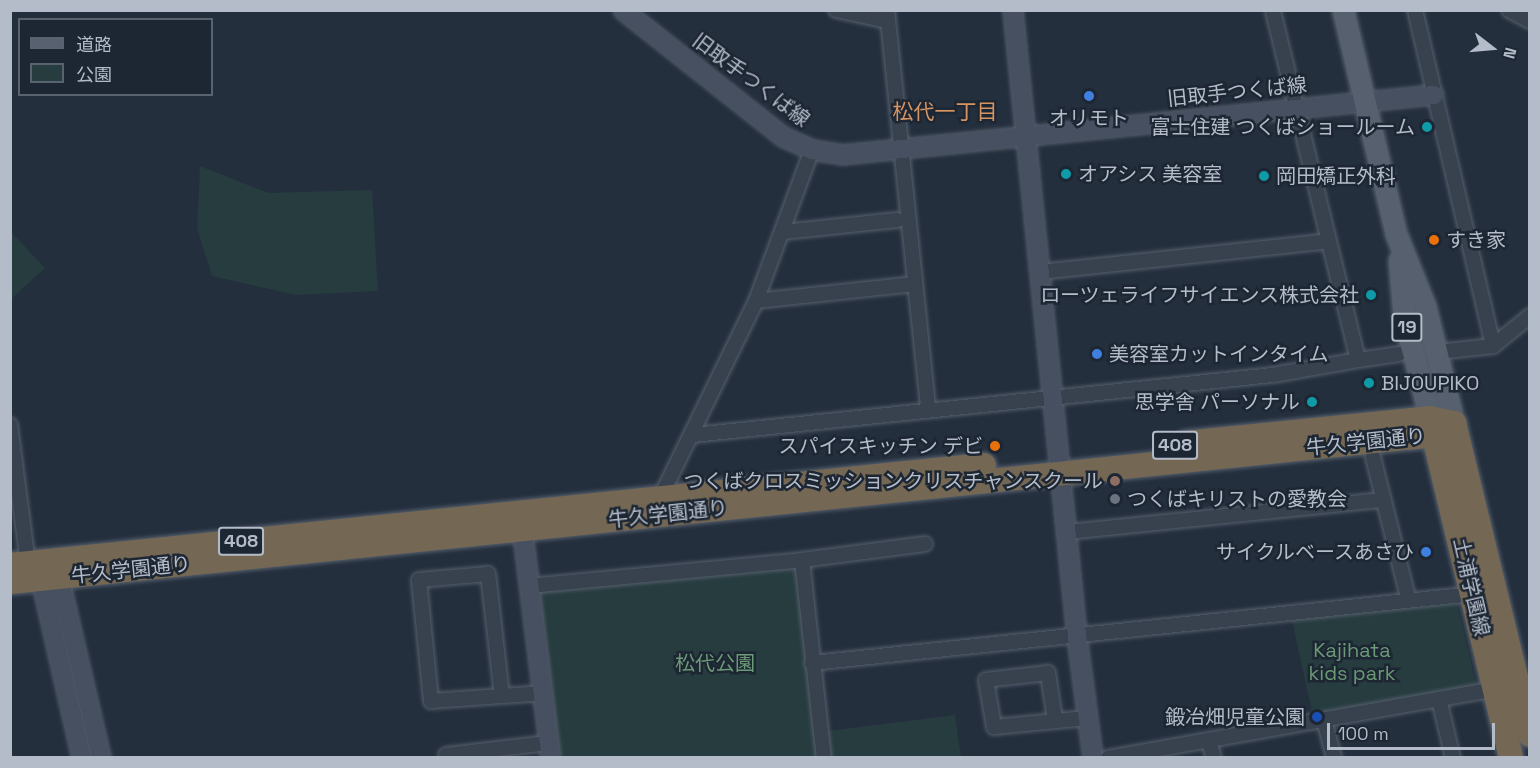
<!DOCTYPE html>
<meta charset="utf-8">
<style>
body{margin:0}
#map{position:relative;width:1540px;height:768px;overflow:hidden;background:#242f3e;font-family:"Space Grotesk","Noto Sans JP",sans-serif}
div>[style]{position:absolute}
.green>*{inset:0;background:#263c3f}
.roads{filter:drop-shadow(0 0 2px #565f6c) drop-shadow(0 0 2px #565f6c)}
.street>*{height:14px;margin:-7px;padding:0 7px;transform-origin:7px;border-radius:7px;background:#38414e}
.secondary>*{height:18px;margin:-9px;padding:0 9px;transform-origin:9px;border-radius:9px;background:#465061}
.primary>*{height:21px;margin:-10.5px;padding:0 10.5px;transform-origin:10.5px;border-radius:10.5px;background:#56606e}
.highway>*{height:24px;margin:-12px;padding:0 12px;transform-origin:12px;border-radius:12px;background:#746855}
.dots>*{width:16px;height:16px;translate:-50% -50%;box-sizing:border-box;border:3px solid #1d2633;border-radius:50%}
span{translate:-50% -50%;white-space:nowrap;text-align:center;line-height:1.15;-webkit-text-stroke:5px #1d2633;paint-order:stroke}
.shield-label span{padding:2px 4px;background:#1d2633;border:2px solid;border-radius:4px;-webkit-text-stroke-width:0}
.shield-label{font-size:18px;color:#b4bcc9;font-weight:700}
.street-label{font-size:20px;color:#b4bcc9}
.poi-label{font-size:20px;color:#b4bcc9}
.right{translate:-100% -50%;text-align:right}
.left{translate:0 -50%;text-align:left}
.park-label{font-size:20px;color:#6b9a76}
.neighbourhood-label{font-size:21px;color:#d59563}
.frame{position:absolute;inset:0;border:12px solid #b4bcc9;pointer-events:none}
.legend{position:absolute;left:18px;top:18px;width:195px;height:78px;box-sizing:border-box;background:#1d2633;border:2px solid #59626f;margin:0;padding:8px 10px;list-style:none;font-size:18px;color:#b4bcc9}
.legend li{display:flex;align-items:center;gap:12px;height:30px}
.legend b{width:30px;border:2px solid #59626f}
.north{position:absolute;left:1462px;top:18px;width:60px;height:60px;-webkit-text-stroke:4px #1d2633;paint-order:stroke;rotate:106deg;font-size:16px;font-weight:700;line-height:24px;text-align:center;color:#b4bcc9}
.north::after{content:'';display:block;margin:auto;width:21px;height:27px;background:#b4bcc9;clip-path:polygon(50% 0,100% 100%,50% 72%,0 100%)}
.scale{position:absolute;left:1327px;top:723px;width:168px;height:27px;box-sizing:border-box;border:3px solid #b4bcc9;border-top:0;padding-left:8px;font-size:18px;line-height:21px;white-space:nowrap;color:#b4bcc9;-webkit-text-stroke:4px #1d2633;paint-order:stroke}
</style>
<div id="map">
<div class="green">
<i style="clip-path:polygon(200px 166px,268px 193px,372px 190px,378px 291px,296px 295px,212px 276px,197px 228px)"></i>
<i style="clip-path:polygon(10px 231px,45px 268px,11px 299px,10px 299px)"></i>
<i style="clip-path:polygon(802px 560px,820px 732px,955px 715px,961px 757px,551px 757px,529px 587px)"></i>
<i style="clip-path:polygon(1456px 600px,1477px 688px,1313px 717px,1292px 620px)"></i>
</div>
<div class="roads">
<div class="street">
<i style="left:836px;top:10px;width:52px;rotate:12.2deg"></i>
<i style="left:887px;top:10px;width:402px;rotate:84.1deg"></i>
<i style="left:1415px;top:10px;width:345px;rotate:76.9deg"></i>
<i style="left:1509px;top:10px;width:24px;rotate:28deg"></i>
<i style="left:783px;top:232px;width:115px;rotate:-6deg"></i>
<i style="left:1040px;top:272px;width:290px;rotate:-6.1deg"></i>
<i style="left:756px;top:301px;width:160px;rotate:-6.1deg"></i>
<i style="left:1438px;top:352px;width:55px;rotate:-6.2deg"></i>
<i style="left:1493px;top:346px;width:48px;rotate:-39deg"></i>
<i style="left:1358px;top:360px;width:41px;rotate:-8.3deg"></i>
<i style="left:10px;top:425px;width:139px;rotate:82.6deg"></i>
<i style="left:693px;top:435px;width:583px;rotate:-5.91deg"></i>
<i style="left:1273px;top:375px;width:86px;rotate:-10deg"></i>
<i style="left:1358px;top:360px;width:360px;rotate:-103.7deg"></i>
<i style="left:1373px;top:457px;width:148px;rotate:76deg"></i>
<i style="left:661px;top:496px;width:217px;rotate:-64deg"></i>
<i style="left:756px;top:301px;width:161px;rotate:-69.7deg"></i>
<i style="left:1067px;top:532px;width:318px;rotate:-5.8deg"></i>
<i style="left:802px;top:560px;width:124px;rotate:-7.4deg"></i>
<i style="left:529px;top:586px;width:274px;rotate:-5.4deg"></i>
<i style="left:802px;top:560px;width:199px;rotate:83.7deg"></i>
<i style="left:812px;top:663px;width:665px;rotate:-5.96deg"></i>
<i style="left:502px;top:696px;width:123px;rotate:-96.5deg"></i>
<i style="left:488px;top:574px;width:69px;rotate:175deg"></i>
<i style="left:419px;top:580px;width:122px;rotate:84.3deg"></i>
<i style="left:431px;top:701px;width:71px;rotate:-4deg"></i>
<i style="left:502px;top:696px;width:39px;rotate:-4deg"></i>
<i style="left:1439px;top:699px;width:61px;rotate:76.7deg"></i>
<i style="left:1055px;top:720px;width:48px;rotate:-98.5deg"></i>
<i style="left:1048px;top:673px;width:62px;rotate:173.6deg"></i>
<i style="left:986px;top:680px;width:48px;rotate:80.3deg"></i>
<i style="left:994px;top:727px;width:93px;rotate:-5.5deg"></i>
<i style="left:1324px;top:720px;width:39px;rotate:75deg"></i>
<i style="left:1209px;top:741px;width:18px;rotate:74deg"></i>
<i style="left:446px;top:755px;width:103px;rotate:-6.7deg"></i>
<i style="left:1108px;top:758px;width:392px;rotate:-10.1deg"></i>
</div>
<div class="secondary">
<i style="left:623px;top:10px;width:204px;rotate:38.4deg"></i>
<i style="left:783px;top:137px;width:32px;rotate:24deg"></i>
<i style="left:812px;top:150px;width:30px;rotate:9deg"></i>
<i style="left:842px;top:155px;width:595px;rotate:-5.79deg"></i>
<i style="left:1013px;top:10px;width:629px;rotate:84.16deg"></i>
<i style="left:1077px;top:636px;width:123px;rotate:82.5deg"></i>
<i style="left:521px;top:518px;width:242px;rotate:82.9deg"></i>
<i style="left:47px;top:567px;width:13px;rotate:117deg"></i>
<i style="left:41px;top:579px;width:184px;rotate:77.1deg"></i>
<i style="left:54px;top:567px;width:11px;rotate:63deg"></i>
<i style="left:59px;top:577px;width:186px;rotate:76.9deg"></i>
</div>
<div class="primary">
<i style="left:1343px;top:10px;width:230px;rotate:76.7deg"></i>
<i style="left:1396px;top:234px;width:78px;rotate:68.1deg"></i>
<i style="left:1425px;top:306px;width:121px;rotate:76.1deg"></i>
<i style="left:1399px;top:260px;width:58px;rotate:85.1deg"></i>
<i style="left:1404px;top:318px;width:103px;rotate:75.4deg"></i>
</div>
<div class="highway">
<i style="left:1430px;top:420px;width:348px;rotate:76.5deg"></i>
<i style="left:1454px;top:423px;width:321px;rotate:76.3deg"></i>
<i style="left:1185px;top:443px;width:246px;rotate:-5.8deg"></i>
<i style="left:1430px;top:418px;width:25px;rotate:12deg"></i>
<i style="left:10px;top:565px;width:979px;rotate:-5.86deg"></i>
<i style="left:10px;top:582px;width:1404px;rotate:-5.89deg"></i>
<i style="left:1407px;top:438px;width:27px;rotate:-6deg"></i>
<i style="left:1434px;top:435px;width:23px;rotate:-31deg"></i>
</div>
</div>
<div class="dots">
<i style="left:1089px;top:96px;background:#3f7fe0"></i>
<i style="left:1427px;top:127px;background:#0f9aa8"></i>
<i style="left:1066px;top:174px;background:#0f9aa8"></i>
<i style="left:1264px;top:176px;background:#0f9aa8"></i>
<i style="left:1434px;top:240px;background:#e8710a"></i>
<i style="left:1371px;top:295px;background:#0f9aa8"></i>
<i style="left:1097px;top:354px;background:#3f7fe0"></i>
<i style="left:1369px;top:383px;background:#0f9aa8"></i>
<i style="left:1312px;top:402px;background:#0f9aa8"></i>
<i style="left:995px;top:446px;background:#e8710a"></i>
<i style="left:1115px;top:481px;background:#8d6e63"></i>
<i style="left:1115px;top:499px;background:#6b7280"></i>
<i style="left:1426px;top:552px;background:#3f7fe0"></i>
<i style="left:1317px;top:717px;background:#1a4fb4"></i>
</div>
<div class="shield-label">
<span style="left:1407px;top:327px">19</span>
<span style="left:1175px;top:445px">408</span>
<span style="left:241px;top:541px">408</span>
</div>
<div class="street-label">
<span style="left:751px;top:80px;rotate:37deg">旧取手つくば線</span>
<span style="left:1237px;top:92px;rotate:-6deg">旧取手つくば線</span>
<span style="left:1366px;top:442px;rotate:-6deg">牛久学園通り</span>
<span style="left:668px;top:514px;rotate:-6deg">牛久学園通り</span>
<span style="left:131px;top:570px;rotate:-6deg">牛久学園通り</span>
<span style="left:1471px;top:587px;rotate:77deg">土浦学園線</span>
</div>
<div class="poi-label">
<span style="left:1089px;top:118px">オリモト</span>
<span class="right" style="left:1415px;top:127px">富士住建 つくばショールーム</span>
<span class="left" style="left:1078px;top:174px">オアシス 美容室</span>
<span class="left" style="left:1276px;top:176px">岡田矯正外科</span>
<span class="left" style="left:1446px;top:240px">すき家</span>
<span class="right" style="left:1359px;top:295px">ローツェライフサイエンス株式会社</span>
<span class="left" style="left:1109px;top:354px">美容室カットインタイム</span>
<span class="left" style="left:1381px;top:383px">BIJOUPIKO</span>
<span class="right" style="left:1300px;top:402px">思学舎 パーソナル</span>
<span class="right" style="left:983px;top:446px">スパイスキッチン デビ</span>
<span class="right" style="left:1103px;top:481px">つくばクロスミッションクリスチャンスクール</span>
<span class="left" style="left:1127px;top:499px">つくばキリストの愛教会</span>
<span class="right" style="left:1414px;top:552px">サイクルベースあさひ</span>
<span class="right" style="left:1305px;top:717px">鍛冶畑児童公園</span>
</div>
<div class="park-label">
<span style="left:1352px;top:662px">Kajihata<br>kids park</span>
<span style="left:715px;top:663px">松代公園</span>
</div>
<div class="neighbourhood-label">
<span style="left:945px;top:112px">松代一丁目</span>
</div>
<div class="frame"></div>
<ul class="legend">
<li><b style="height:8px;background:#56606e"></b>道路</li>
<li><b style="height:16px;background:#263c3f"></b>公園</li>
</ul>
<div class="north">N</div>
<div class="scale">100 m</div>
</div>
